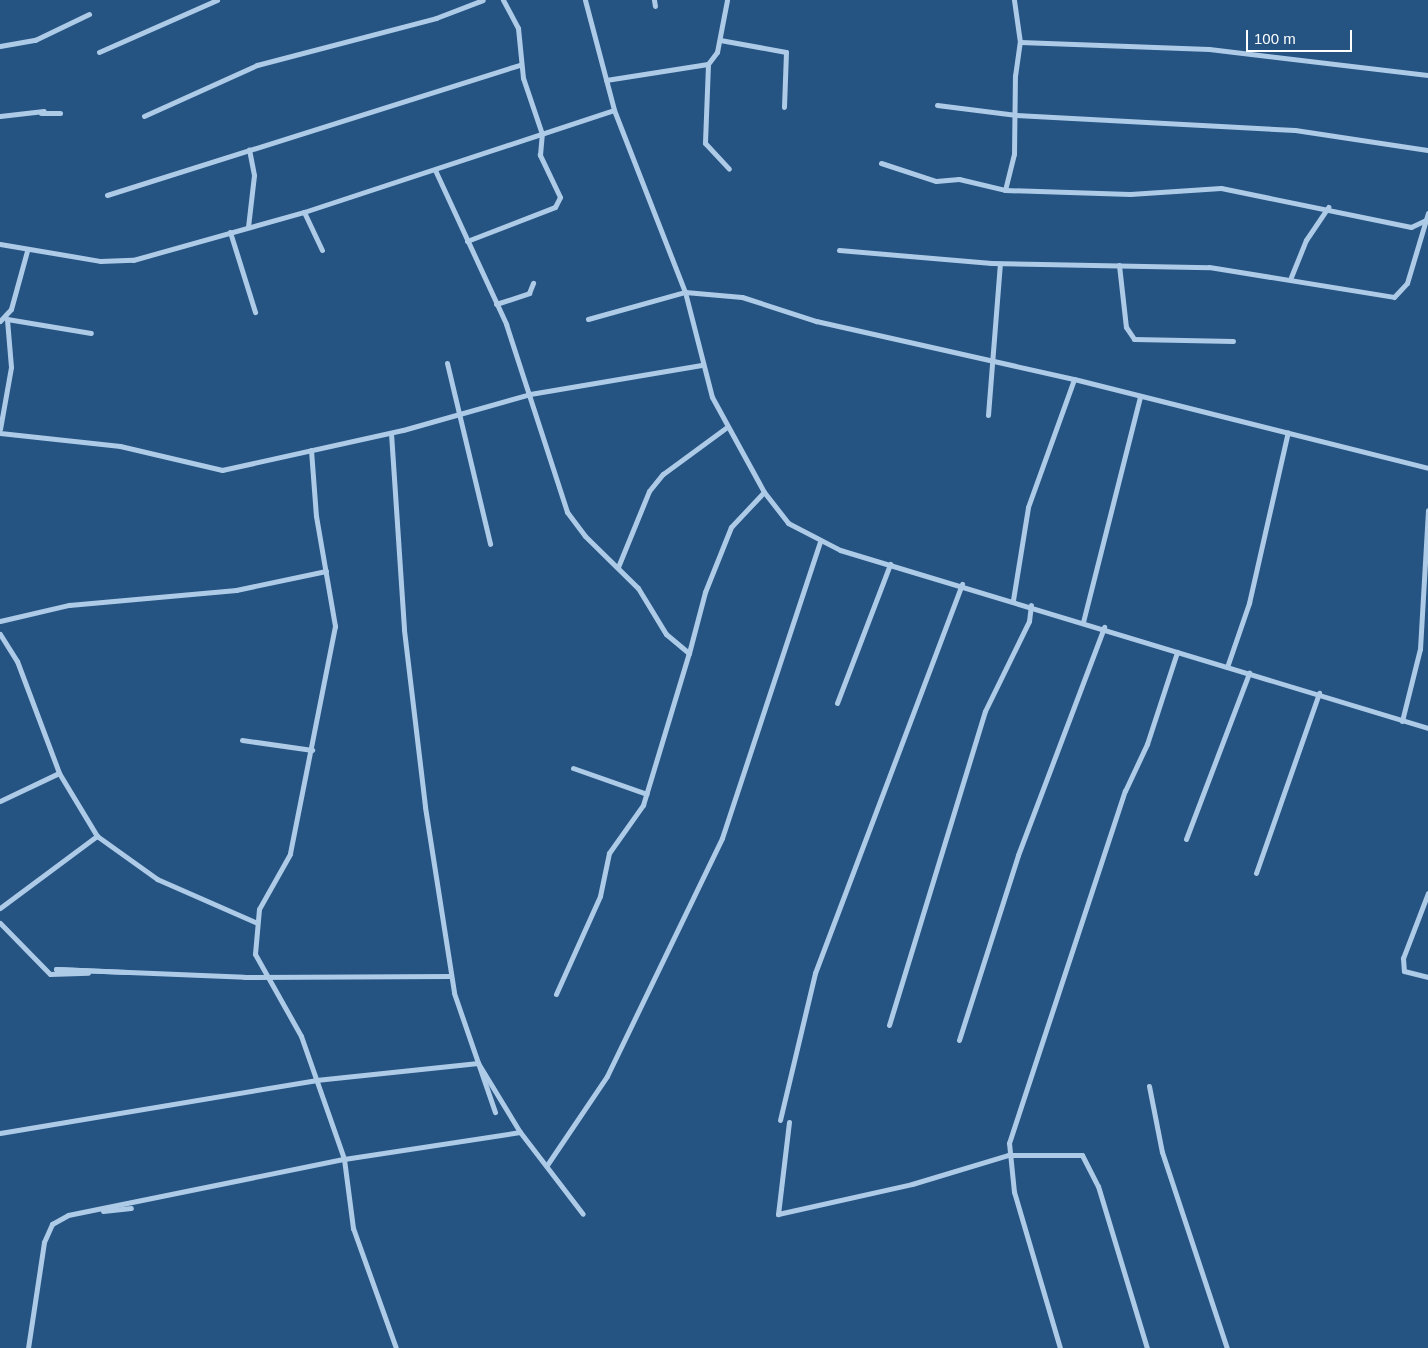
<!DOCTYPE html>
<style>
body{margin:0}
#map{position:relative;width:1428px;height:1348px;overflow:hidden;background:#255382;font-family:Arial,sans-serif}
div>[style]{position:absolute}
.street>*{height:5px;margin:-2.5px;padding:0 2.5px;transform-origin:2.5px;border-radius:2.5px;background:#adcae7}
span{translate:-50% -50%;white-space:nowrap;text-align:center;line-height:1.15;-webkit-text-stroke:4px #255382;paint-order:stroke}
.scale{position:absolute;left:1246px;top:30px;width:106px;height:22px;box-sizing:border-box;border:2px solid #fff;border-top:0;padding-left:6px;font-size:15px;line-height:18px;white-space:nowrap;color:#fff;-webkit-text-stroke:4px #255382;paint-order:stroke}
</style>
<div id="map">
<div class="street">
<i style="left:585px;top:0;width:114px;rotate:75.2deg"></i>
<i style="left:614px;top:110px;width:195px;rotate:68.7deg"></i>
<i style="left:685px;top:292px;width:108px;rotate:75.6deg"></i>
<i style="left:712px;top:397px;width:108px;rotate:61.3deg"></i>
<i style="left:764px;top:492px;width:39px;rotate:52deg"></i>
<i style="left:788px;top:523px;width:59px;rotate:27.4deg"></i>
<i style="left:840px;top:550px;width:614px;rotate:16.84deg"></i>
<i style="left:654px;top:0;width:6px;rotate:81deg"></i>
<i style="left:1014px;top:0;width:42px;rotate:81.9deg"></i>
<i style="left:1020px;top:42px;width:189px;rotate:2.1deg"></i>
<i style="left:1209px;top:49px;width:221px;rotate:6.8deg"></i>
<i style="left:720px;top:40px;width:67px;rotate:10.3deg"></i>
<i style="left:786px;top:52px;width:55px;rotate:92.1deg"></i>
<i style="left:0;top:46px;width:36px;rotate:-10deg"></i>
<i style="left:35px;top:40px;width:60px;rotate:-25.7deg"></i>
<i style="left:99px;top:52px;width:129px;rotate:-23.8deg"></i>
<i style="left:708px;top:64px;width:79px;rotate:92.2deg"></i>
<i style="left:705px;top:143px;width:35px;rotate:47deg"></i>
<i style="left:606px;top:80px;width:103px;rotate:-8.9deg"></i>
<i style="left:708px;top:64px;width:15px;rotate:-53deg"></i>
<i style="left:717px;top:52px;width:53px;rotate:-79.1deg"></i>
<i style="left:937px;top:105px;width:80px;rotate:7.2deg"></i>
<i style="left:1016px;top:115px;width:279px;rotate:3.1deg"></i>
<i style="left:1295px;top:130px;width:134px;rotate:8.6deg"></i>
<i style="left:41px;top:113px;width:19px"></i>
<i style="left:0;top:116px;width:44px;rotate:-6.5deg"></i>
<i style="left:144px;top:116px;width:124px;rotate:-24.3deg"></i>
<i style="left:257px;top:65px;width:185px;rotate:-14.7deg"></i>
<i style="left:436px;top:18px;width:50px;rotate:-21deg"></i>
<i style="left:881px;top:163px;width:58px;rotate:18.1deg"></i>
<i style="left:936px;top:181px;width:23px;rotate:-5deg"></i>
<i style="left:959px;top:179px;width:47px;rotate:13.4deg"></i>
<i style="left:1005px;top:190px;width:125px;rotate:1.8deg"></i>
<i style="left:1130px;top:194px;width:91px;rotate:-3.8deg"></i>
<i style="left:1221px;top:188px;width:194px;rotate:11.6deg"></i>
<i style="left:1411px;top:227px;width:17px;rotate:-25deg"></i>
<i style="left:435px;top:170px;width:170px;rotate:65.2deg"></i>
<i style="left:506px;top:324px;width:198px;rotate:72deg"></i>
<i style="left:567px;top:512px;width:30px;rotate:53deg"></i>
<i style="left:585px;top:536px;width:74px;rotate:44.5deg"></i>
<i style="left:638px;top:588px;width:54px;rotate:58.7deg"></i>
<i style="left:666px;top:634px;width:30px;rotate:40deg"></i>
<i style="left:689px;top:653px;width:63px;rotate:-75.3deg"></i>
<i style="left:705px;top:592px;width:70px;rotate:-68.2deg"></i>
<i style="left:731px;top:527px;width:48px;rotate:-46.7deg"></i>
<i style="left:1005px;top:190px;width:37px;rotate:-76deg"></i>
<i style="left:1014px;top:154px;width:78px;rotate:-89.3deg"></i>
<i style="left:1015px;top:76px;width:34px;rotate:-82deg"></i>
<i style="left:107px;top:195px;width:433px;rotate:-17.5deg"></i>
<i style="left:304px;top:212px;width:42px;rotate:64.7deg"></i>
<i style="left:248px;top:227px;width:52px;rotate:-83.4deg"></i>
<i style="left:254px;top:175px;width:26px;rotate:-101deg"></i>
<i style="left:230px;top:232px;width:84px;rotate:72.6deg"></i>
<i style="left:467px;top:241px;width:94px;rotate:-21.1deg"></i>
<i style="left:555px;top:207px;width:11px;rotate:-63deg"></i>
<i style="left:560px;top:197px;width:47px;rotate:-115.5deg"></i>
<i style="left:540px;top:155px;width:21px;rotate:-85deg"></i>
<i style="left:542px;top:134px;width:59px;rotate:-108.7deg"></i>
<i style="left:523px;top:78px;width:50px;rotate:-95.7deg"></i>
<i style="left:518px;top:28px;width:32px;rotate:-118deg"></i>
<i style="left:0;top:244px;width:101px;rotate:9.6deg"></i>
<i style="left:100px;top:261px;width:33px;rotate:-2deg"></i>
<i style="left:133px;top:260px;width:178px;rotate:-15.7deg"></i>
<i style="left:304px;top:212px;width:326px;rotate:-18.2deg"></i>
<i style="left:839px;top:250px;width:153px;rotate:4.9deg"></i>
<i style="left:991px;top:263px;width:218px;rotate:1.1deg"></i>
<i style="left:1209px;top:267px;width:187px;rotate:9.2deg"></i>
<i style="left:1394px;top:297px;width:19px;rotate:-47deg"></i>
<i style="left:1407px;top:283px;width:73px;rotate:-73.3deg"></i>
<i style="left:1119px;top:265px;width:62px;rotate:83.6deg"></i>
<i style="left:1126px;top:327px;width:14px;rotate:56deg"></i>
<i style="left:1134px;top:339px;width:99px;rotate:1.2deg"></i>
<i style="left:1291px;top:277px;width:40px;rotate:-68deg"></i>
<i style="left:1306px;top:240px;width:40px;rotate:-56deg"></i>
<i style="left:496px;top:304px;width:35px;rotate:-18deg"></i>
<i style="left:529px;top:293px;width:11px;rotate:-68deg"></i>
<i style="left:588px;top:319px;width:101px;rotate:-15.6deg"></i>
<i style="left:685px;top:292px;width:57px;rotate:5deg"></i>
<i style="left:742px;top:297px;width:78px;rotate:18deg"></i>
<i style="left:816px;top:321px;width:264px;rotate:12.7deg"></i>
<i style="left:1074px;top:379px;width:365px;rotate:14.1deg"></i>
<i style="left:0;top:321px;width:16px;rotate:-47deg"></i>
<i style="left:11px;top:309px;width:60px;rotate:-74.6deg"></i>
<i style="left:447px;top:363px;width:186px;rotate:76.6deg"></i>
<i style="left:988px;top:415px;width:152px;rotate:-85.5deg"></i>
<i style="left:0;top:429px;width:63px;rotate:-79.9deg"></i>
<i style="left:11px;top:367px;width:48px;rotate:-94.8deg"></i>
<i style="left:7px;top:319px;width:85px;rotate:9.5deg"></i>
<i style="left:0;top:433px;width:121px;rotate:6.2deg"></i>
<i style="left:120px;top:446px;width:105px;rotate:13.2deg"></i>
<i style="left:222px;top:470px;width:185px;rotate:-12.5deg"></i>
<i style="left:403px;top:430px;width:132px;rotate:-15.8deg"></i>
<i style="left:530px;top:394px;width:174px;rotate:-9.6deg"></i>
<i style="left:391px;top:433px;width:197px;rotate:86.2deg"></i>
<i style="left:404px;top:630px;width:178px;rotate:83.2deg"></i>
<i style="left:425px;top:807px;width:188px;rotate:81.1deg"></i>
<i style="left:454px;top:993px;width:126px;rotate:71deg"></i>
<i style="left:311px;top:450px;width:66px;rotate:85.7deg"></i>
<i style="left:316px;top:516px;width:112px;rotate:80.2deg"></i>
<i style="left:335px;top:626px;width:232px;rotate:101.2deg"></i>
<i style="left:290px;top:854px;width:63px;rotate:119.4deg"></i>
<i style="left:259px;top:909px;width:45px;rotate:95.1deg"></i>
<i style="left:255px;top:954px;width:94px;rotate:60.7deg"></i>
<i style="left:301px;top:1036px;width:130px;rotate:70.7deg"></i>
<i style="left:344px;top:1159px;width:70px;rotate:82.6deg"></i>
<i style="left:353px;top:1228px;width:127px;rotate:70.3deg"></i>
<i style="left:618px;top:567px;width:82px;rotate:-67.8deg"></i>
<i style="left:649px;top:491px;width:22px;rotate:-51deg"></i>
<i style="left:663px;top:474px;width:79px;rotate:-36.3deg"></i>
<i style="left:1013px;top:600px;width:94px;rotate:-80.8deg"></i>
<i style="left:1028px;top:507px;width:136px;rotate:-70.2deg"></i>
<i style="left:0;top:621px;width:71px;rotate:-13.1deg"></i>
<i style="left:69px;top:605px;width:168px;rotate:-5.1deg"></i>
<i style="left:236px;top:590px;width:92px;rotate:-11.9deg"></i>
<i style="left:1083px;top:622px;width:233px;rotate:-75.8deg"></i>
<i style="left:0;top:634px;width:32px;rotate:58deg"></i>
<i style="left:17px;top:661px;width:120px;rotate:69.4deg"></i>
<i style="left:59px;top:773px;width:74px;rotate:58.9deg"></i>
<i style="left:97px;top:836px;width:74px;rotate:35.6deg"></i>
<i style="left:157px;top:879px;width:107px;rotate:23.7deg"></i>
<i style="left:1227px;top:667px;width:68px;rotate:-71deg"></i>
<i style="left:1249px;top:603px;width:175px;rotate:-77.2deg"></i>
<i style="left:837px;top:703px;width:149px;rotate:-69.1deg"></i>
<i style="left:1402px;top:721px;width:74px;rotate:-76deg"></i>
<i style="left:1420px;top:649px;width:139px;rotate:-86.7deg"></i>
<i style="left:242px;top:740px;width:71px;rotate:8.1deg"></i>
<i style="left:573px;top:768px;width:78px;rotate:19.4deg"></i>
<i style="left:0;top:801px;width:65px;rotate:-25.4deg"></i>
<i style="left:1186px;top:839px;width:178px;rotate:-69.2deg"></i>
<i style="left:1256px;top:873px;width:191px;rotate:-70.7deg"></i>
<i style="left:1428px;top:893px;width:70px;rotate:111deg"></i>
<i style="left:1403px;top:958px;width:13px;rotate:86deg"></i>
<i style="left:1404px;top:971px;width:25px;rotate:14deg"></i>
<i style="left:0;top:908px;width:121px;rotate:-36.6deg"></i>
<i style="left:0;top:923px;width:71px;rotate:45.6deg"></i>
<i style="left:50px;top:974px;width:38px;rotate:-2deg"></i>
<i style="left:126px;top:972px;width:70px;rotate:-177.5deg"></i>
<i style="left:56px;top:969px;width:188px;rotate:2.4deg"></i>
<i style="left:244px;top:977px;width:207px;rotate:-0.3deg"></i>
<i style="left:556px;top:994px;width:107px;rotate:-65.8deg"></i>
<i style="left:600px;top:896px;width:44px;rotate:-78.2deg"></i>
<i style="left:609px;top:853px;width:59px;rotate:-54.7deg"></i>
<i style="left:643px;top:805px;width:159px;rotate:-73.2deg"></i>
<i style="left:889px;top:1025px;width:328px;rotate:-73deg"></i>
<i style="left:985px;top:711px;width:100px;rotate:-63.9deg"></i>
<i style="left:1029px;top:621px;width:16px;rotate:-83deg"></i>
<i style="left:959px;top:1040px;width:194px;rotate:-72.3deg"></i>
<i style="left:1018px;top:855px;width:244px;rotate:-69.3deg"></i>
<i style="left:1149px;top:1086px;width:67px;rotate:78.9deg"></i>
<i style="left:1162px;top:1152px;width:206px;rotate:71.7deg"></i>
<i style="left:780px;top:1120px;width:151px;rotate:-76.6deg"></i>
<i style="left:815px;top:973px;width:416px;rotate:-69.3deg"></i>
<i style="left:789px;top:1122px;width:93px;rotate:96.8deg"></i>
<i style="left:778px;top:1214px;width:137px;rotate:-12.6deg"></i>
<i style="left:912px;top:1184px;width:100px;rotate:-16.8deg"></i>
<i style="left:1008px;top:1155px;width:74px"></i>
<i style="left:1082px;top:1155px;width:35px;rotate:63deg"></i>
<i style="left:1098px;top:1186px;width:169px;rotate:73.2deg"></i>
<i style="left:0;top:1133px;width:320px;rotate:-9.5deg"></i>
<i style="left:316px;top:1080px;width:163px;rotate:-6deg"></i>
<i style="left:478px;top:1063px;width:81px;rotate:58.7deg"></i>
<i style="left:520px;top:1132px;width:103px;rotate:52.5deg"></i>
<i style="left:547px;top:1165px;width:107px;rotate:-56deg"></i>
<i style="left:607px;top:1076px;width:264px;rotate:-64.2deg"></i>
<i style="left:722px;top:838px;width:312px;rotate:-71.7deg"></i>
<i style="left:103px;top:1211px;width:28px;rotate:-6deg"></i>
<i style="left:28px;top:1348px;width:107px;rotate:-81.4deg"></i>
<i style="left:44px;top:1242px;width:20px;rotate:-66deg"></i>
<i style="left:52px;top:1224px;width:18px;rotate:-29deg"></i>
<i style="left:68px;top:1215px;width:282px;rotate:-11.5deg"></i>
<i style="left:344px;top:1159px;width:178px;rotate:-8.7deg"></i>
<i style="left:1060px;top:1348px;width:163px;rotate:-106.4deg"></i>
<i style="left:1014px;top:1192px;width:49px;rotate:-95.8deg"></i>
<i style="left:1009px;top:1143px;width:371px;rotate:-71.8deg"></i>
<i style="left:1125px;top:791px;width:52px;rotate:-64.9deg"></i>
<i style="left:1147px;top:744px;width:97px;rotate:-71.9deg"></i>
</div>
<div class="scale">100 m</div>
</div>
